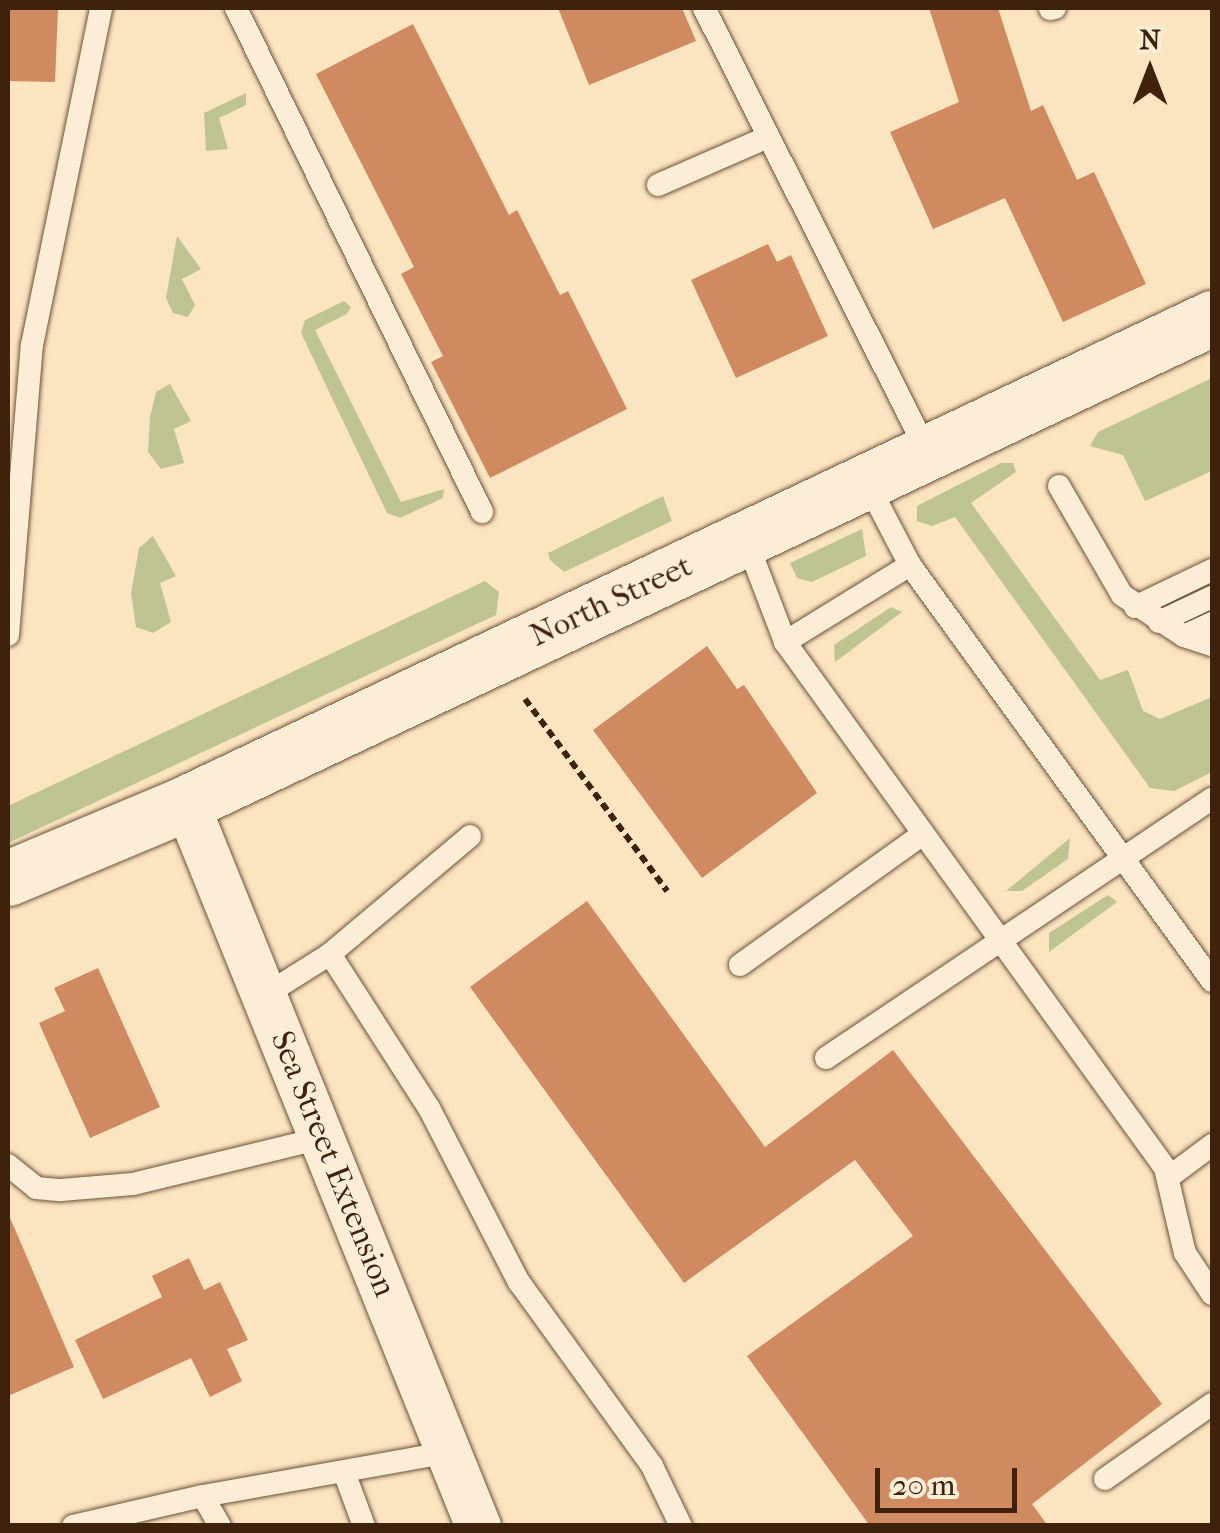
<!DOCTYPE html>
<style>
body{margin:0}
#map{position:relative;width:1220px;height:1533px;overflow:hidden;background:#fbe4c0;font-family:"IM FELL French Canon",serif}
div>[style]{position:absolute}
.green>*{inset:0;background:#bec492}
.building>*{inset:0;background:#d08a60}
.path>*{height:6px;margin-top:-3px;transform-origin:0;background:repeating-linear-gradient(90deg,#3f220b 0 8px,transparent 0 13px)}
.roads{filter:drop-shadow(0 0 2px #6e5238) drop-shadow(0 0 2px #6e5238)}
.service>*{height:22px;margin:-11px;padding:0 11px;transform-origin:11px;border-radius:11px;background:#fcedd6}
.minor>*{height:45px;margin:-22.5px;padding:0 22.5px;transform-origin:22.5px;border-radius:22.5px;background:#fcedd6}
.tertiary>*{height:55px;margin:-27.5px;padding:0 27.5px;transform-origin:27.5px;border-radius:27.5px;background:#fcedd6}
span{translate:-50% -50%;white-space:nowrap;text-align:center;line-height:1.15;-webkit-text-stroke:9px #fcedd6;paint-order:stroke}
.street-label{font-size:32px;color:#3f220b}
.frame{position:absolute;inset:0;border:10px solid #3f220b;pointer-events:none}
.north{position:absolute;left:1100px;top:20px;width:100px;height:100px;-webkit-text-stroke:8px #fcedd6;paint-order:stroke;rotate:0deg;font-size:28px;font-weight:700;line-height:40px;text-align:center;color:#3f220b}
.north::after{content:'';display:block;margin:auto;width:35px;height:45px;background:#3f220b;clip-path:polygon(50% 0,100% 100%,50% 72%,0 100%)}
.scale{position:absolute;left:875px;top:1468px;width:142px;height:45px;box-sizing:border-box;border:5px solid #3f220b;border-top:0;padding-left:12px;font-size:30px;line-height:35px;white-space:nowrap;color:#3f220b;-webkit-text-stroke:8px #fcedd6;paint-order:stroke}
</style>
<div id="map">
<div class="green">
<i style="clip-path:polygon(246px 93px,246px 105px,219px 118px,228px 149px,206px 151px,204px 113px)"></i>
<i style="clip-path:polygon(177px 236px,201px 269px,182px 279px,195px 305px,188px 317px,173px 313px,166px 298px)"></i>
<i style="clip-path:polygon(344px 301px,351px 307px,347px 314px,315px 330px,401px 502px,444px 489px,443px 498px,400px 518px,387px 513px,301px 333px,305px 320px)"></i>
<i style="clip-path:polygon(1212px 378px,1212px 471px,1145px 501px,1123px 455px,1090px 446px,1098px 432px)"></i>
<i style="clip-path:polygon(170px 384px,191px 421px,174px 429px,184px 463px,161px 469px,148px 452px,150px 417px,156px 392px)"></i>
<i style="clip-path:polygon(1001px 463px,1013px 463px,1016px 472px,971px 503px,1100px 680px,1128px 670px,1143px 711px,1160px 719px,1212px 697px,1212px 772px,1174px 791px,1150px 788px,955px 517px,932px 526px,917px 521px,917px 506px)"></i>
<i style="clip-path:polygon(663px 496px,672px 521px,564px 572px,550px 560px,548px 553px)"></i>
<i style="clip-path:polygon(862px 529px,866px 556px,812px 582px,797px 578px,790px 563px)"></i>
<i style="clip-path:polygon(153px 536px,176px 576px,160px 583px,171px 622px,153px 633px,136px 627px,131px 593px,139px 548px)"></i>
<i style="clip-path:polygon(485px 581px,499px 592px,496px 615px,8px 843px,8px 806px)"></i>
<i style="clip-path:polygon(891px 607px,902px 612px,835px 662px,834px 645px)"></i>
<i style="clip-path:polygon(1070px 838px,1068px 859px,1022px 891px,1006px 891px)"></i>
<i style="clip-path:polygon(1108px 895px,1117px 902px,1049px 952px,1049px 933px)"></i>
</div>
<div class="building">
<i style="clip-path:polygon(8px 8px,58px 8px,55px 82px,8px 81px)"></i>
<i style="clip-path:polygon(558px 8px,682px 8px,696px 41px,589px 85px)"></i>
<i style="clip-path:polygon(929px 8px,998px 8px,1031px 111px,1043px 105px,1077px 180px,1094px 172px,1146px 284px,1063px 322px,1005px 198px,933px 229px,890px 132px,959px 102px)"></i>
<i style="clip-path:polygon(413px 24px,509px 215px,517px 210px,560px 295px,568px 291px,627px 409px,490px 478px,431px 362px,443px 356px,401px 274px,414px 267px,316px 74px)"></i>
<i style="clip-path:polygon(768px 244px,777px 262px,791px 255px,828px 336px,736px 378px,691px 280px)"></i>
<i style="clip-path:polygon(707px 646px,737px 689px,744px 685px,817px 793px,702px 878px,593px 730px)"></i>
<i style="clip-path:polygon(587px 901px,765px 1147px,893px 1050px,1162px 1404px,1032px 1504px,1048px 1526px,870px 1526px,747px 1356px,913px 1236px,855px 1160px,684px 1283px,470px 987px)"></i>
<i style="clip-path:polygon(98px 968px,160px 1107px,90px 1138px,39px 1023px,65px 1011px,54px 988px)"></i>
<i style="clip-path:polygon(8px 1213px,74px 1367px,8px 1396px)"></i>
<i style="clip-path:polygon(189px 1258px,204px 1290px,220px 1282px,248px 1340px,227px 1349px,242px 1381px,210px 1397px,191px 1358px,103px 1399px,75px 1340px,162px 1297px,152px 1276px)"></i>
</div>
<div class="path">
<i style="left:525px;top:699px;width:239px;rotate:53.5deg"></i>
</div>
<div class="roads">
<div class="service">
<i style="left:236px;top:8px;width:561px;rotate:63.98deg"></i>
<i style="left:704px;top:8px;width:495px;rotate:63.3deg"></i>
<i style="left:1050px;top:9px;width:5px;rotate:-11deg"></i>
<i style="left:658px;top:185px;width:120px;rotate:-23.6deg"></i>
<i style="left:865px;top:479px;width:97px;rotate:62.4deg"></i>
<i style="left:910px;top:565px;width:514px;rotate:54.02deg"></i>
<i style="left:1059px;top:486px;width:126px;rotate:60deg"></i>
<i style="left:1122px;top:595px;width:74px;rotate:33.5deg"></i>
<i style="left:1184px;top:636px;width:29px;rotate:18deg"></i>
<i style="left:745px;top:537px;width:112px;rotate:69.1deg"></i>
<i style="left:785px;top:642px;width:649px;rotate:54.15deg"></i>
<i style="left:1165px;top:1168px;width:87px;rotate:76.8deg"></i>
<i style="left:1185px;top:1253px;width:49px;rotate:56.6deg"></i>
<i style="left:1135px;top:607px;width:85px;rotate:-25.7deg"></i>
<i style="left:1159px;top:622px;width:59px;rotate:-25.3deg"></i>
<i style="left:8px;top:635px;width:291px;rotate:-85.3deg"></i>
<i style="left:32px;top:345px;width:344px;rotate:-78.4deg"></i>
<i style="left:1184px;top:636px;width:31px;rotate:-25deg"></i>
<i style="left:785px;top:642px;width:147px;rotate:-31.6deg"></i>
<i style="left:330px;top:954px;width:183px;rotate:-40.1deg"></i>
<i style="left:740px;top:965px;width:225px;rotate:-35.6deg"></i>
<i style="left:265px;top:995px;width:77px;rotate:-32.2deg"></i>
<i style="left:330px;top:954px;width:183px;rotate:57.3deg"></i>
<i style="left:429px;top:1108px;width:196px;rotate:62.7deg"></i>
<i style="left:519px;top:1282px;width:227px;rotate:54.1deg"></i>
<i style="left:652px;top:1466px;width:67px;rotate:64.2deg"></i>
<i style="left:826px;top:1058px;width:465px;rotate:-33.9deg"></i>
<i style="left:8px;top:1165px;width:36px;rotate:39deg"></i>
<i style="left:36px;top:1188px;width:25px;rotate:5deg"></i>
<i style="left:61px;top:1190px;width:72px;rotate:-4.8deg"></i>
<i style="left:133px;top:1184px;width:195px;rotate:-13.7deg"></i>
<i style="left:1169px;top:1177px;width:54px;rotate:-36.7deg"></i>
<i style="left:344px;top:1472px;width:58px;rotate:69.7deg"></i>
<i style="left:1105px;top:1479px;width:131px;rotate:-35deg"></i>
<i style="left:73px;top:1526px;width:133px;rotate:-13deg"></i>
<i style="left:220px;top:1526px;width:34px;rotate:-120deg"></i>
<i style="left:203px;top:1496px;width:250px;rotate:-10.1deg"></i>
</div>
<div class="minor">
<i style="left:186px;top:803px;width:780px;rotate:68.01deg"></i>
</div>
<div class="tertiary">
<i style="left:8px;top:878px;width:193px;rotate:-22.8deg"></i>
<i style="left:186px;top:803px;width:1135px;rotate:-25.3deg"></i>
</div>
</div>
<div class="street-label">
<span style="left:611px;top:601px;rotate:-25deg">North Street</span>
<span style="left:333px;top:1164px;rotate:68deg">Sea Street Extension</span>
</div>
<div class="frame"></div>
<div class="north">N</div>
<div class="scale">20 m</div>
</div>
